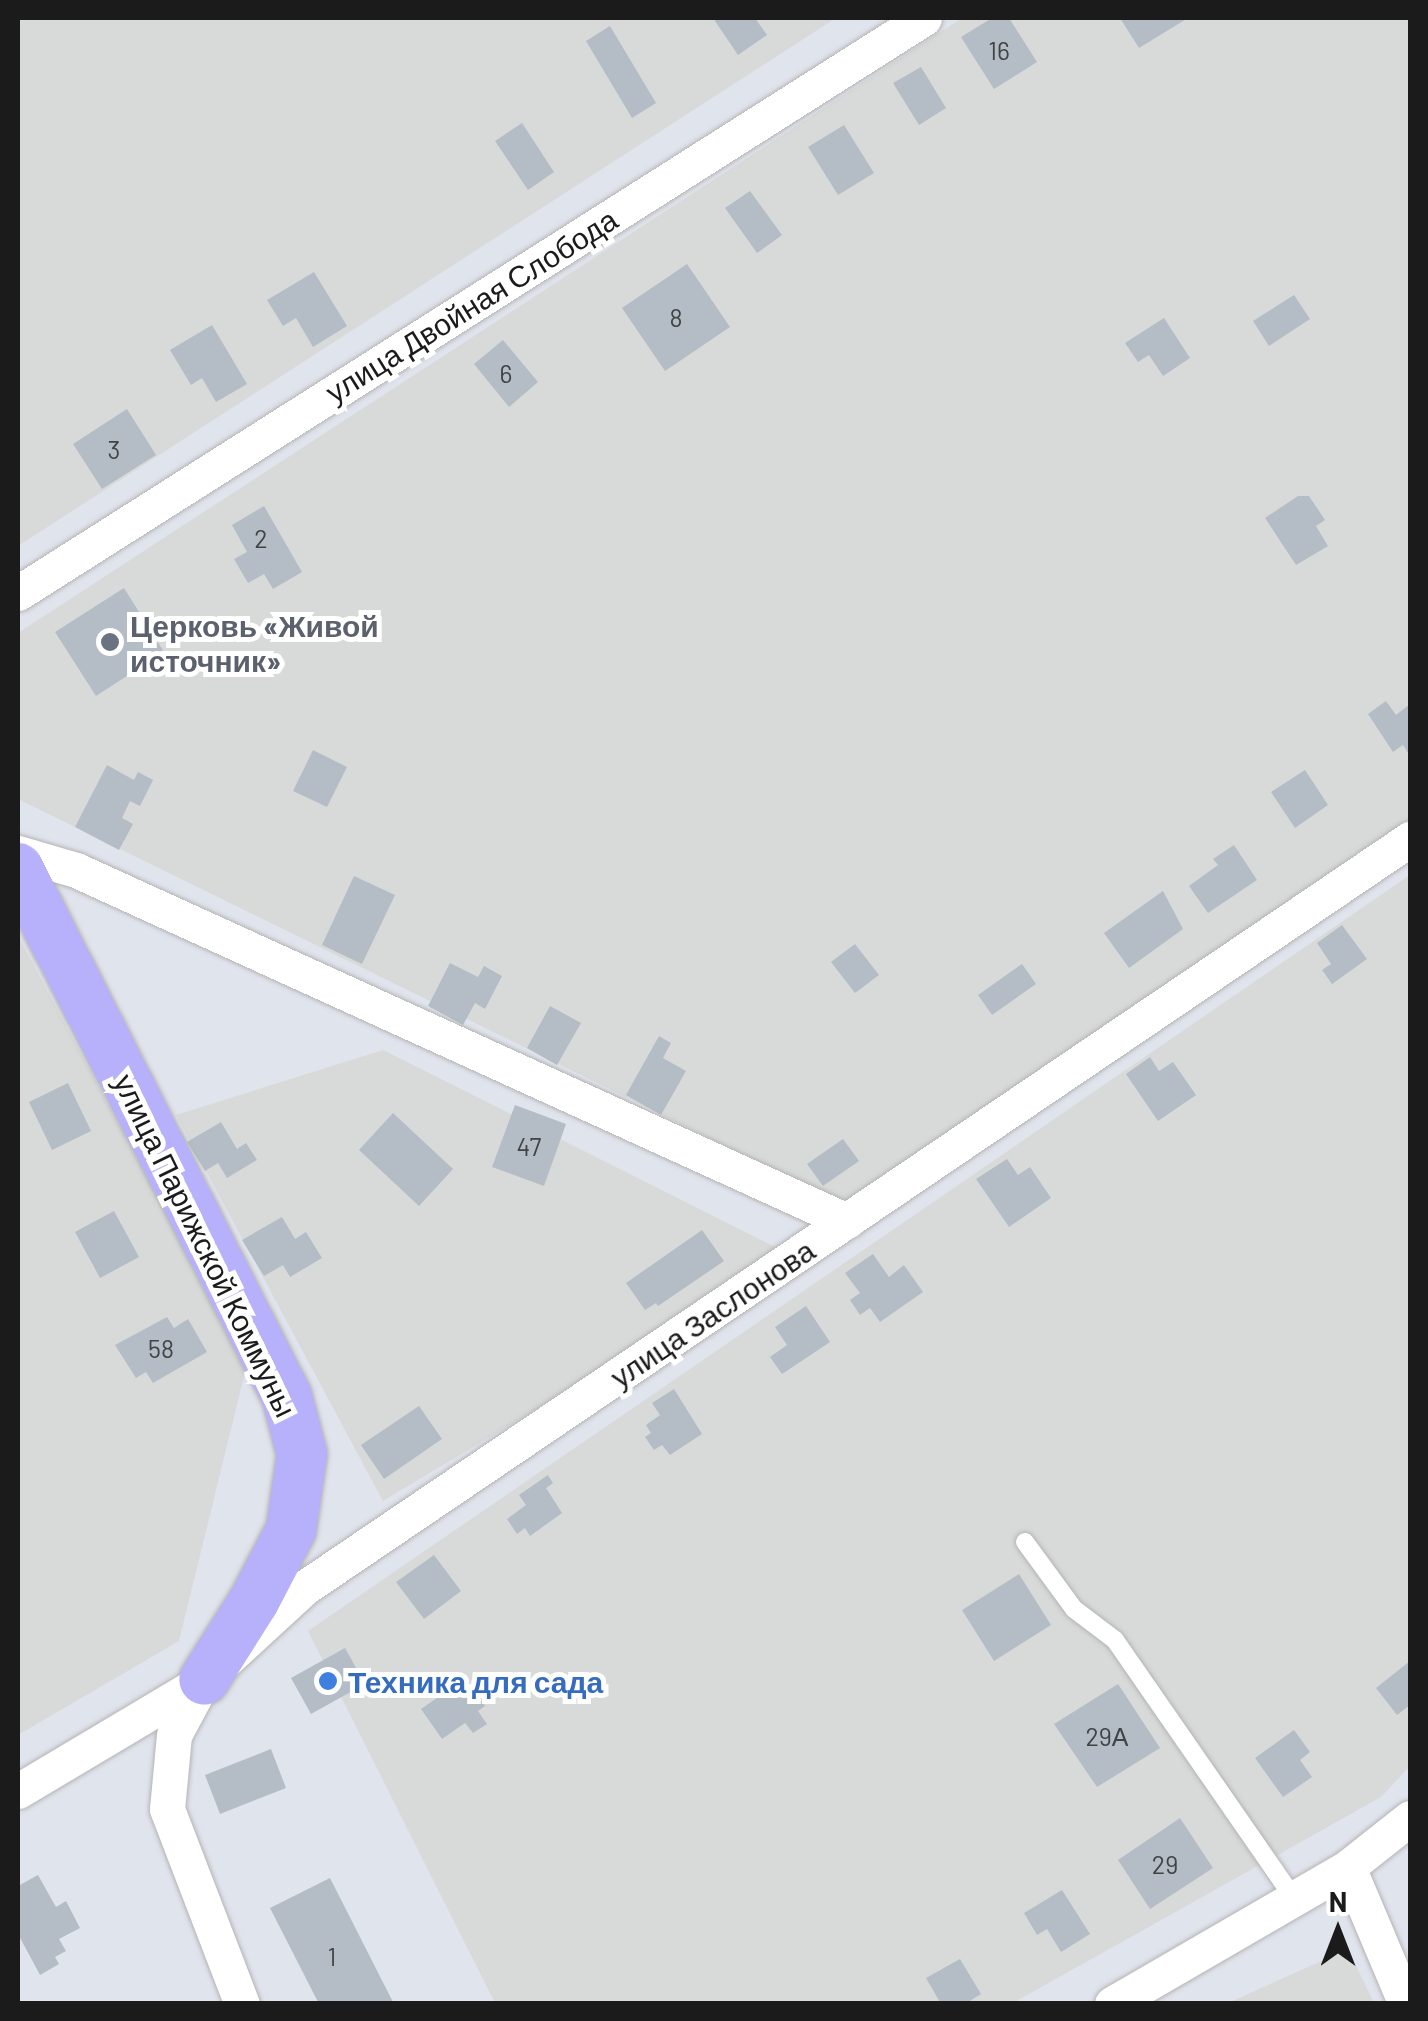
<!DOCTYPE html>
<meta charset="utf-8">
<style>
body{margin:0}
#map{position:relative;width:1428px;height:2021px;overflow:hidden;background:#e0e4ed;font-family:Barlow,sans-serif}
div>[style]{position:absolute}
.residential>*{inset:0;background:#d8d9d9}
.building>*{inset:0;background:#b4bdc5}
.roads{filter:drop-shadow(0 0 2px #b4b4b4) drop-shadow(0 0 2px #b4b4b4)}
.lane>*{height:18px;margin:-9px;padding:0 9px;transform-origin:9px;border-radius:9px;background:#fff}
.street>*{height:35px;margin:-17.5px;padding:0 17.5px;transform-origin:17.5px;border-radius:17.5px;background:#fff}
.secondary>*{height:50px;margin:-25px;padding:0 25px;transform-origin:25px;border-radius:25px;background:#b6b1fa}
.dots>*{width:28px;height:28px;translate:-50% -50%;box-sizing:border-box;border:5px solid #fff;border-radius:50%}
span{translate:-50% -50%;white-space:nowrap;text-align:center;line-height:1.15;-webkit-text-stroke:10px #fff;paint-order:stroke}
.number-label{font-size:25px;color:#414446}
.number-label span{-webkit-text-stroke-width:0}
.street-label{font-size:30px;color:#1b1b1b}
.worship-label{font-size:30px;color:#5b616d;font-weight:700}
.left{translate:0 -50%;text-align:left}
.shop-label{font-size:30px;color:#366cbe;font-weight:700}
.frame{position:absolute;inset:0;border:20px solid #1b1b1b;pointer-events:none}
.north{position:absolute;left:1288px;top:1881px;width:100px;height:100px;-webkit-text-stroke:8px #fff;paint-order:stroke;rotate:0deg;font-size:28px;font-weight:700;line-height:40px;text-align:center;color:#1b1b1b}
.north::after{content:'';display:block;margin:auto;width:35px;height:45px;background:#1b1b1b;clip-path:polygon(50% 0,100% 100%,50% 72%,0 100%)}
</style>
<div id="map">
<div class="residential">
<i style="clip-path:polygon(18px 18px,836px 18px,18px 546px)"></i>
<i style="clip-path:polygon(962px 18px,1410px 18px,1410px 818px,844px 1204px,18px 799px,18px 633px)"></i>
<i style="clip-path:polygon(1410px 875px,1410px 1766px,1381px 1797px,1013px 2003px,495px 2003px,308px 1631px)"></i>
<i style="clip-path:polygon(18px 936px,247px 1364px,179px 1641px,18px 1735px)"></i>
<i style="clip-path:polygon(383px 1050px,793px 1256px,383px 1501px,176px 1115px)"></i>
<i style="clip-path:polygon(1348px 1949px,1374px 2003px,1228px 2003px)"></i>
</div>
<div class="building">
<i style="clip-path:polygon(713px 18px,755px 18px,767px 35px,738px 55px)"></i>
<i style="clip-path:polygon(992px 18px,1009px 18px,1037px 62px,994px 89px,961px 37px)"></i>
<i style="clip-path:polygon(1120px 18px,1188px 18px,1139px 48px)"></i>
<i style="clip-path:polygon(610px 26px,656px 103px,632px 118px,586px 41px)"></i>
<i style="clip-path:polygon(921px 67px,946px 108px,919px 125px,893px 83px)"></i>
<i style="clip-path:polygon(522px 123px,554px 172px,528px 190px,495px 141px)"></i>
<i style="clip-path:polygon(844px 125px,874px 173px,838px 195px,808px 147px)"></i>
<i style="clip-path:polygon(750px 191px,782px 235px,757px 253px,725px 208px)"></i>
<i style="clip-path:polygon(687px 264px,730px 327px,665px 371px,622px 308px)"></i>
<i style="clip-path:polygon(314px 272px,347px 326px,313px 347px,296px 318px,283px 326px,267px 300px)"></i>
<i style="clip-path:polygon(1294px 295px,1310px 319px,1269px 346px,1253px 321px)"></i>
<i style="clip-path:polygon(1164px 318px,1190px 358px,1163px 376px,1149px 355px,1138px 362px,1125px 343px)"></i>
<i style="clip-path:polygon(212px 325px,247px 384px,216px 402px,202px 378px,191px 385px,170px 350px)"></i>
<i style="clip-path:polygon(503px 340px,538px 382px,509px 407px,474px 364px)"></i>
<i style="clip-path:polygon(127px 409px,156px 455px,102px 489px,73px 444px)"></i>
<i style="clip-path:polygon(1298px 496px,1309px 496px,1325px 520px,1316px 526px,1328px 546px,1296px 565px,1265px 518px)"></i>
<i style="clip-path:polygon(264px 506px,302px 572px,273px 589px,264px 574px,248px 583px,234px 559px,247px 552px,232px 525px)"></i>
<i style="clip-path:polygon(124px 588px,164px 652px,96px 696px,55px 632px)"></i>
<i style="clip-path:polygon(1386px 701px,1396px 715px,1410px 704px,1410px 756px,1403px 745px,1393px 752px,1368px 714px)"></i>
<i style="clip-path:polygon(313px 750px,347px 767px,327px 807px,293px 791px)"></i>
<i style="clip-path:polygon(107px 765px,134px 780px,138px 772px,153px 780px,140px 806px,130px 801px,122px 818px,133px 824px,119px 850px,75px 827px)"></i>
<i style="clip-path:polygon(1305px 770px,1328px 805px,1295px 828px,1271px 792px)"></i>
<i style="clip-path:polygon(1234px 845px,1257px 880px,1208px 913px,1189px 886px,1218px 865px,1213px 859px)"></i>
<i style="clip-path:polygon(354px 876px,395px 895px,362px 964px,322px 945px)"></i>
<i style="clip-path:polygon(1163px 891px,1183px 929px,1129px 968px,1104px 933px)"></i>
<i style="clip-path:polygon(1342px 925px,1367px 959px,1332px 984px,1322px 970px,1331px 964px,1317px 943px)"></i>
<i style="clip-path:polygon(855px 944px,879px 975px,855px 993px,831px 962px)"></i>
<i style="clip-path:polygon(450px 963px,478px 977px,484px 966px,502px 976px,485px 1009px,475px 1003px,463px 1025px,428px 1006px)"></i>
<i style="clip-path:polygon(1022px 964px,1036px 984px,992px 1015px,978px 995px)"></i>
<i style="clip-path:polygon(550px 1006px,581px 1023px,557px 1065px,527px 1048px)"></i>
<i style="clip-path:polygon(659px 1036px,671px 1043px,663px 1058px,686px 1071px,661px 1115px,626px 1095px)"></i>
<i style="clip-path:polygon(1150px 1057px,1159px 1071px,1173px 1062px,1196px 1095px,1158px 1121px,1126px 1074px)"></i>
<i style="clip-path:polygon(68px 1083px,91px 1131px,52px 1150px,29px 1102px)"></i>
<i style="clip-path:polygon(515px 1105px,566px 1124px,544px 1186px,492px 1167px)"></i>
<i style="clip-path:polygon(393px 1113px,453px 1169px,419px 1206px,359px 1150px)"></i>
<i style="clip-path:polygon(221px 1122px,237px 1149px,246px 1143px,257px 1160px,227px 1178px,218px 1163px,205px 1171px,187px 1142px)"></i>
<i style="clip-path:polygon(843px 1139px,859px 1161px,823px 1186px,807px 1164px)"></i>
<i style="clip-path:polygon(1007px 1159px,1018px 1175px,1030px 1167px,1051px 1198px,1009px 1227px,976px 1179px)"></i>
<i style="clip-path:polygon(114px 1211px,139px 1257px,100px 1278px,75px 1232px)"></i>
<i style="clip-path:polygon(282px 1217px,295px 1239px,306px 1232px,322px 1258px,290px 1277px,283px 1265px,264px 1276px,242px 1240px)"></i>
<i style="clip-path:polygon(702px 1230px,724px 1261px,658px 1306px,656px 1303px,645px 1310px,626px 1283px)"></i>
<i style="clip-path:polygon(873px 1254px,889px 1277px,904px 1265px,923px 1292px,880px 1322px,870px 1308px,860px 1315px,850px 1300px,860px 1293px,845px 1273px)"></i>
<i style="clip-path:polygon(806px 1306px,830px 1342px,782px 1374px,770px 1357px,787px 1345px,775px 1327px)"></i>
<i style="clip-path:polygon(167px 1317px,174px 1328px,188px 1319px,207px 1352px,153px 1383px,146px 1372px,136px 1378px,115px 1345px)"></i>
<i style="clip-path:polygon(674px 1389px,702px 1434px,670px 1455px,662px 1445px,654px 1450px,645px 1437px,651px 1433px,646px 1425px,660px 1415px,652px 1403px)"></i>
<i style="clip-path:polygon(419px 1406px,442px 1439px,384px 1479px,361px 1445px)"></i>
<i style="clip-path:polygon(548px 1475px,553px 1483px,546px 1488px,562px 1513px,530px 1536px,525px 1528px,517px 1534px,507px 1519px,526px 1505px,519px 1495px)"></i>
<i style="clip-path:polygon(434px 1555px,461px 1591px,424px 1619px,396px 1582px)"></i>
<i style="clip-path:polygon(1019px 1574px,1051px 1625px,994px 1661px,962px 1610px)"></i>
<i style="clip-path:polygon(345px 1648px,365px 1684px,311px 1714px,291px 1678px)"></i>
<i style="clip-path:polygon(1410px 1661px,1410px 1705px,1397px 1715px,1376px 1688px)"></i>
<i style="clip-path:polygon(459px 1683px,467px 1694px,473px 1689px,485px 1706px,478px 1711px,487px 1724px,473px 1733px,465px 1723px,442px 1739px,421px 1709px)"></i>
<i style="clip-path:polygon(1118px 1684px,1160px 1748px,1097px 1787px,1054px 1724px)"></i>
<i style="clip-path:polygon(1294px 1730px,1310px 1752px,1300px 1760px,1312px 1777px,1283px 1797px,1255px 1758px)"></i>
<i style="clip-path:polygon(271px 1749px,286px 1788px,220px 1814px,205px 1775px)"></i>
<i style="clip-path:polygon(1180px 1818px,1213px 1868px,1150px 1909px,1118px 1860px)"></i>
<i style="clip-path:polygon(38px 1875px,56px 1907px,66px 1901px,80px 1928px,59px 1939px,66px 1951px,55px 1957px,59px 1964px,40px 1975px,18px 1934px,18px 1886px)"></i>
<i style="clip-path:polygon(330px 1878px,394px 2004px,319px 2004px,270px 1908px)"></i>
<i style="clip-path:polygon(1062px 1890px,1090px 1934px,1061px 1952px,1047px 1929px,1037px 1935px,1024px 1913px)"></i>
<i style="clip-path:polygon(960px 1959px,981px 1994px,965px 2004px,941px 2004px,926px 1978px)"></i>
</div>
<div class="roads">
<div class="lane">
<i style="left:1025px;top:1542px;width:83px;rotate:53.8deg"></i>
<i style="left:1074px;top:1609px;width:51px;rotate:37.1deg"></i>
<i style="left:1115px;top:1640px;width:313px;rotate:55.3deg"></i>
</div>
<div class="street">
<i style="left:18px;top:593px;width:1073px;rotate:-32.4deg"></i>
<i style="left:18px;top:853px;width:60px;rotate:16.3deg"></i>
<i style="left:76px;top:870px;width:847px;rotate:24.48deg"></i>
<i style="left:203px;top:1681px;width:61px;rotate:118.2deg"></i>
<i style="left:174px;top:1735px;width:74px;rotate:95.4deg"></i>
<i style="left:167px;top:1809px;width:209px;rotate:69deg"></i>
<i style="left:18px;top:1791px;width:217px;rotate:-30.8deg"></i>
<i style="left:204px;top:1680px;width:136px;rotate:-42.6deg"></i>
<i style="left:304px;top:1588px;width:1336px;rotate:-34.11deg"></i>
<i style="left:1348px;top:1867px;width:149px;rotate:67.1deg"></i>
<i style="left:1112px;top:2004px;width:273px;rotate:-30.1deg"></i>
<i style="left:1348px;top:1867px;width:79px;rotate:-38.3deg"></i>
</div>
<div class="secondary">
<i style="left:18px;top:868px;width:593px;rotate:63.05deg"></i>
<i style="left:287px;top:1397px;width:59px;rotate:75.3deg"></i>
<i style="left:302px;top:1454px;width:77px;rotate:98.2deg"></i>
<i style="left:291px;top:1530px;width:80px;rotate:117.5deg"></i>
<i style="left:254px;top:1601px;width:93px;rotate:122.3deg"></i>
</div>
</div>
<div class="dots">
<i style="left:110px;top:642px;background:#6b7280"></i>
<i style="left:328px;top:1681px;background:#3f7fe0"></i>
</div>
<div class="number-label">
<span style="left:999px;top:50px">16</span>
<span style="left:676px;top:317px">8</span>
<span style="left:506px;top:373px">6</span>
<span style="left:114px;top:449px">3</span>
<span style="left:261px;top:538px">2</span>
<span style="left:529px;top:1146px">47</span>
<span style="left:161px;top:1348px">58</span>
<span style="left:1107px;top:1736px">29А</span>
<span style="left:1165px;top:1864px">29</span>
<span style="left:332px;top:1956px">1</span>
</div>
<div class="street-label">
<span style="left:471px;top:305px;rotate:-32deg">улица Двойная Слобода</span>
<span style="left:206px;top:1245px;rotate:64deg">улица Парижской Коммуны</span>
<span style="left:712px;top:1313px;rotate:-34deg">улица Заслонова</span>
</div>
<div class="worship-label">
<span class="left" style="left:130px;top:642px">Церковь «Живой<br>источник»</span>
</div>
<div class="shop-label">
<span class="left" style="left:348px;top:1681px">Техника для сада</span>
</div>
<div class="frame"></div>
<div class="north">N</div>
</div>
